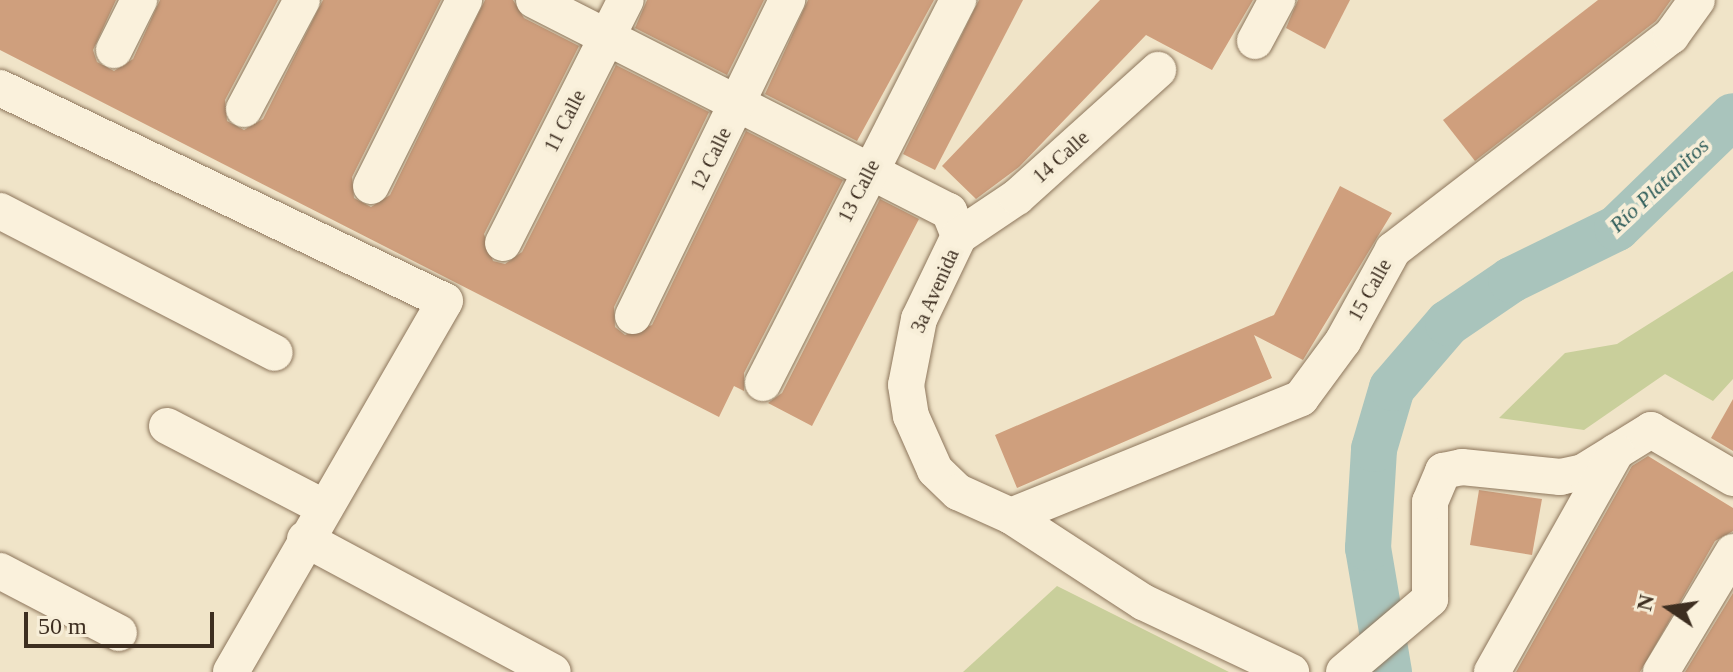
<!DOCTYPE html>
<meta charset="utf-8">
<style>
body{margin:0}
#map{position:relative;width:1733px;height:672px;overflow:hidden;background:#f0e4c8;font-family:"Times New Roman",serif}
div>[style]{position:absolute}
.green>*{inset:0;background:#c9cf9b}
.river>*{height:46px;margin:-23px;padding:0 23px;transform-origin:23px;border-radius:23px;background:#a9c4bc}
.building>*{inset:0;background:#cf9f7d}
.roads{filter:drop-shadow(0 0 2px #8d765c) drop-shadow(0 0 2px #8d765c)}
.minor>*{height:36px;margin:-18px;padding:0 18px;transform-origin:18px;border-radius:18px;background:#faf1dc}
span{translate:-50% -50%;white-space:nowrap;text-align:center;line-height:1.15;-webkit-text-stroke:8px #f7eed8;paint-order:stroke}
.street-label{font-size:20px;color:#3d2e20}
.water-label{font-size:22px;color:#2f5d5a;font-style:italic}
.north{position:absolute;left:1629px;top:568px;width:80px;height:80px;-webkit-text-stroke:6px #f7eed8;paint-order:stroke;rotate:283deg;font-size:22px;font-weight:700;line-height:32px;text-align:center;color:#3d2e20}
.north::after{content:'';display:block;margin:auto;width:28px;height:36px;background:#3d2e20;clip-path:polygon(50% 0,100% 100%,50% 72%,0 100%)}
.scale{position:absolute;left:24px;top:612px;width:190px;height:36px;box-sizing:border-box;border:4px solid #3d2e20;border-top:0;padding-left:10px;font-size:24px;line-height:28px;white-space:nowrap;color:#3d2e20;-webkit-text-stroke:6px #f7eed8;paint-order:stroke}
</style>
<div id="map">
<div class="green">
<i style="clip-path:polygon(1733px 271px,1733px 379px,1713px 401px,1665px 374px,1584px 430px,1499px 418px,1565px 353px,1617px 344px)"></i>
<i style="clip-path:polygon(1057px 586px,1229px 672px,963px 672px)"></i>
</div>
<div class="river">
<i style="left:1389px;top:672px;width:126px;rotate:-99.6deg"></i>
<i style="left:1368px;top:548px;width:99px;rotate:-86.5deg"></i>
<i style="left:1374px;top:449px;width:64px;rotate:-73.6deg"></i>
<i style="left:1392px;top:388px;width:86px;rotate:-49.3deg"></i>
<i style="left:1448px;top:323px;width:76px;rotate:-34.3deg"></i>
<i style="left:1511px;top:280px;width:118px;rotate:-26.1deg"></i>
<i style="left:1617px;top:228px;width:161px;rotate:-44deg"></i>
</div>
<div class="building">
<i style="clip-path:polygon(0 0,116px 0,93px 50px,97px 62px,114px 71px,133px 59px,160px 0,278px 0,225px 100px,227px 121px,244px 130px,263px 119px,323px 0,441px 0,352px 177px,354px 198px,371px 207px,390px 195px,485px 0,513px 0,524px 18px,579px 46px,484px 234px,493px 261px,505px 264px,522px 252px,616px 65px,709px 112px,614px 307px,615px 327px,625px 335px,652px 325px,746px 131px,843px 180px,744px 373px,744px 391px,734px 386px,719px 417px,0 50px)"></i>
<i style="clip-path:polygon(647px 0,764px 0,727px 75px,635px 28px)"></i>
<i style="clip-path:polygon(808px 0,934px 0,857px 141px,765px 94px)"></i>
<i style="clip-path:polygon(979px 0,1023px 0,935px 170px,903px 154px)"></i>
<i style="clip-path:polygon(1100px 0,1253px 0,1212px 70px,1146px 35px,1019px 167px,976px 199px,942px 166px)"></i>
<i style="clip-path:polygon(1298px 0,1350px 0,1325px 49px,1286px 28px)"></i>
<i style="clip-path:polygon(1598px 0,1671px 0,1656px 21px,1475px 161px,1443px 120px)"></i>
<i style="clip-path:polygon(1340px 186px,1392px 213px,1303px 360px,1254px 335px,1272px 378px,1017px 488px,995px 435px,1274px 315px)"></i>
<i style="clip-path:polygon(880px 199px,919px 219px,812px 426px,768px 403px,782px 393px)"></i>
<i style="clip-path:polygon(1733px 399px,1733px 451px,1711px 438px)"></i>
<i style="clip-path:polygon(1648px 456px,1733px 508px,1733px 531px,1715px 541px,1640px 672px,1516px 672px,1632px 466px)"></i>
<i style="clip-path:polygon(1479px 490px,1542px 499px,1532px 555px,1470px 545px)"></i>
<i style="clip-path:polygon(1733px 593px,1733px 672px,1685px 672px)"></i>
</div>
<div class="roads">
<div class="minor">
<i style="left:534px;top:0;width:466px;rotate:27deg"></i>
<i style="left:949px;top:211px;width:27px;rotate:68deg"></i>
<i style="left:959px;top:236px;width:92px;rotate:115.7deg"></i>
<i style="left:919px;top:319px;width:67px;rotate:101.1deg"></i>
<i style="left:906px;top:385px;width:31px;rotate:81deg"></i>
<i style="left:911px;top:416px;width:59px;rotate:66deg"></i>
<i style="left:935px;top:470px;width:32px;rotate:44deg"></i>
<i style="left:958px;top:492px;width:58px;rotate:24.4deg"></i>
<i style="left:1011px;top:516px;width:158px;rotate:33.1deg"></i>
<i style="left:1143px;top:602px;width:164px;rotate:25.3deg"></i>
<i style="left:1255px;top:41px;width:47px;rotate:-61.8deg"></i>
<i style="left:114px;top:50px;width:56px;rotate:-63.4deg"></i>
<i style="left:0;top:88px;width:493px;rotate:25.6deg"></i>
<i style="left:445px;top:301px;width:428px;rotate:120deg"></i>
<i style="left:244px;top:109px;width:123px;rotate:-62deg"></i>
<i style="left:371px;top:186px;width:208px;rotate:-63.4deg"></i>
<i style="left:0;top:211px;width:309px;rotate:27.3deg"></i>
<i style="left:959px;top:236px;width:70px;rotate:-33.9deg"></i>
<i style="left:1017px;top:197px;width:190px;rotate:-42deg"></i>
<i style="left:503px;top:243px;width:272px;rotate:-63.2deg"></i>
<i style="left:633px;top:316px;width:352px;rotate:-64deg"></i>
<i style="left:763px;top:383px;width:430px;rotate:-63deg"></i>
<i style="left:167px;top:426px;width:178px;rotate:27.4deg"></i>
<i style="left:1011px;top:516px;width:313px;rotate:-22.1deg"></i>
<i style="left:1301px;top:398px;width:71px;rotate:-53.6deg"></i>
<i style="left:1343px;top:341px;width:104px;rotate:-61.2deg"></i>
<i style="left:1393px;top:250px;width:351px;rotate:-37.6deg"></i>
<i style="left:1671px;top:36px;width:44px;rotate:-54.2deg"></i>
<i style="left:305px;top:539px;width:281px;rotate:28.2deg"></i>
<i style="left:0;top:571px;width:134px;rotate:27.5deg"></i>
<i style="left:1344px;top:672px;width:113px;rotate:-40.3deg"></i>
<i style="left:1430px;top:599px;width:97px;rotate:-90deg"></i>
<i style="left:1430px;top:502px;width:34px;rotate:-67deg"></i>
<i style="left:1443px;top:471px;width:19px;rotate:-12deg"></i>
<i style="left:1462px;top:467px;width:99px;rotate:5.8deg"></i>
<i style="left:1560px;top:477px;width:24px;rotate:-12deg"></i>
<i style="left:1583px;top:472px;width:80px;rotate:-31.7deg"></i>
<i style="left:1651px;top:430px;width:95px;rotate:30.3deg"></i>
<i style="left:1492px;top:672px;width:253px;rotate:-60.6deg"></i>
<i style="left:1661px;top:672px;width:140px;rotate:-59deg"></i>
</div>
</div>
<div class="street-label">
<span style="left:565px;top:121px;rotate:-63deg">11 Calle</span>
<span style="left:1061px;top:157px;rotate:-42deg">14 Calle</span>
<span style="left:711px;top:159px;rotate:-64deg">12 Calle</span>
<span style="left:859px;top:191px;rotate:-63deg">13 Calle</span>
<span style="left:1370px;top:290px;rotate:-61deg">15 Calle</span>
<span style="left:935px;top:291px;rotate:-66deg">3a Avenida</span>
</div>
<div class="water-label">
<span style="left:1659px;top:185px;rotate:-43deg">Río Platanitos</span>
</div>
<div class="north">N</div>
<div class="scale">50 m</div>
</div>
